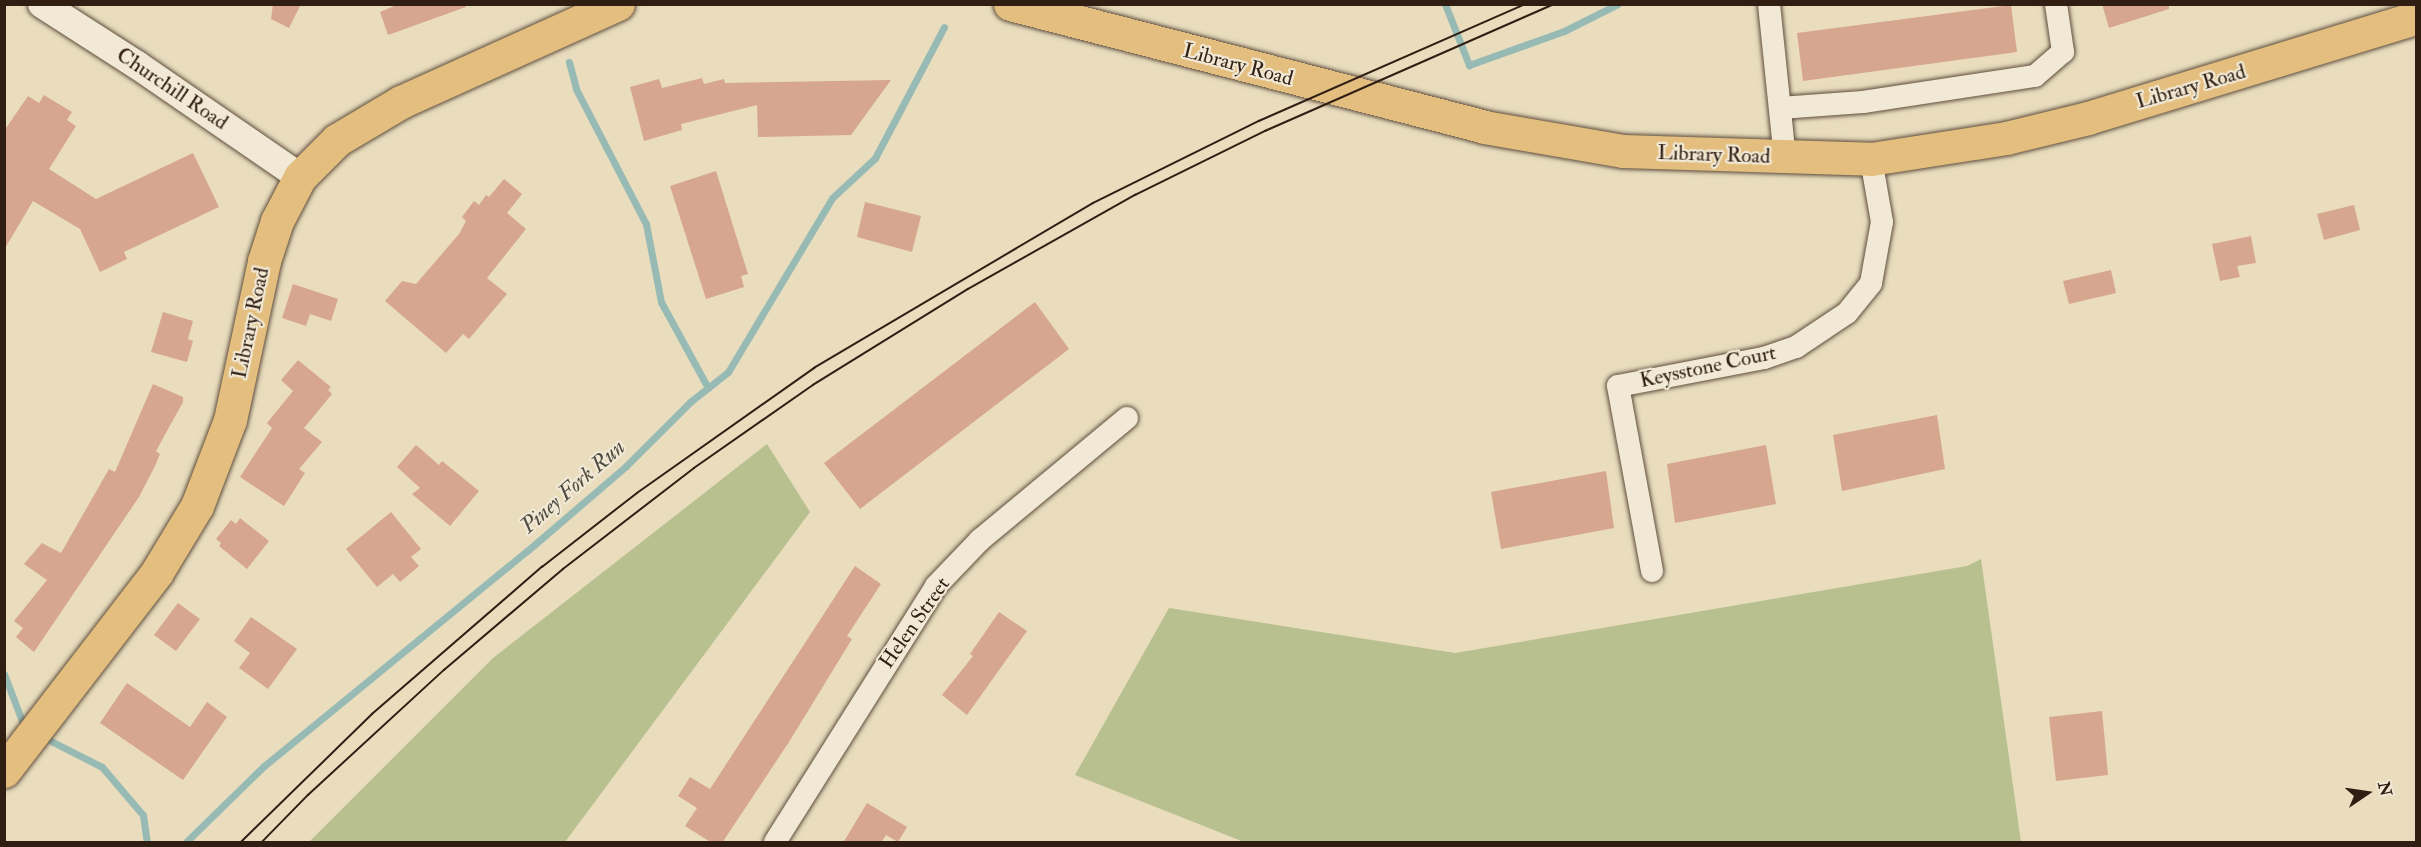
<!DOCTYPE html>
<style>
body{margin:0}
#map{position:relative;width:2421px;height:847px;overflow:hidden;background:#e9ddbe;font-family:"IM FELL Double Pica",serif}
div>[style]{position:absolute}
.green>*{inset:0;background:#b9c090}
.stream>*{height:7px;margin:-3.5px;padding:0 3.5px;transform-origin:3.5px;border-radius:3.5px;background:#97bbb4}
.building>*{inset:0;background:#d7a68f}
.roads{filter:drop-shadow(0 0 2px #5e4e3d) drop-shadow(0 0 2px #5e4e3d)}
.minor>*{height:22px;margin:-11px;padding:0 11px;transform-origin:11px;border-radius:11px;background:#f1e9d5}
.tertiary>*{height:28px;margin:-14px;padding:0 14px;transform-origin:14px;border-radius:14px;background:#f1e9d5}
.primary>*{height:33px;margin:-16.5px;padding:0 16.5px;transform-origin:16.5px;border-radius:16.5px;background:#e4be7f}
.tram>*{height:1.5px;margin:-0.75px;padding:0 0.75px;transform-origin:0.75px;border-radius:0.75px;background:#301e12}
span{translate:-50% -50%;white-space:nowrap;text-align:center;line-height:1.15;-webkit-text-stroke:4.5px #f1e9d5;paint-order:stroke}
.street-label{font-size:21px;color:#301e12}
.water-label{font-size:22px;color:#4f4d43;font-style:italic}
.frame{position:absolute;inset:0;border:6px solid #301e12;pointer-events:none}
.north{position:absolute;left:2337px;top:763px;width:60px;height:60px;-webkit-text-stroke:4px #f1e9d5;paint-order:stroke;rotate:77deg;font-size:16px;font-weight:700;line-height:24px;text-align:center;color:#301e12}
.north::after{content:'';display:block;margin:auto;width:21px;height:27px;background:#301e12;clip-path:polygon(50% 0,100% 100%,50% 72%,0 100%)}
</style>
<div id="map">
<div class="green">
<i style="clip-path:polygon(767px 444px,810px 512px,565px 842px,309px 842px,493px 658px)"></i>
<i style="clip-path:polygon(1981px 559px,2021px 842px,1244px 842px,1075px 775px,1169px 608px,1455px 653px,1967px 566px)"></i>
</div>
<div class="stream">
<i style="left:1445px;top:4px;width:66px;rotate:68.5deg"></i>
<i style="left:1469px;top:65px;width:101px;rotate:-19.7deg"></i>
<i style="left:1564px;top:31px;width:60px;rotate:-26.6deg"></i>
<i style="left:569px;top:62px;width:28px;rotate:75deg"></i>
<i style="left:576px;top:89px;width:152px;rotate:62.6deg"></i>
<i style="left:646px;top:224px;width:79px;rotate:79.1deg"></i>
<i style="left:661px;top:302px;width:98px;rotate:61.3deg"></i>
<i style="left:4px;top:674px;width:50px;rotate:69deg"></i>
<i style="left:51px;top:741px;width:57px;rotate:27deg"></i>
<i style="left:102px;top:767px;width:63px;rotate:49.5deg"></i>
<i style="left:143px;top:815px;width:27px;rotate:82deg"></i>
<i style="left:186px;top:842px;width:109px;rotate:-44.3deg"></i>
<i style="left:264px;top:766px;width:340px;rotate:-39.3deg"></i>
<i style="left:527px;top:551px;width:130px;rotate:-40.6deg"></i>
<i style="left:626px;top:466px;width:91px;rotate:-45deg"></i>
<i style="left:690px;top:402px;width:48px;rotate:-38.3deg"></i>
<i style="left:728px;top:372px;width:203px;rotate:-59.1deg"></i>
<i style="left:832px;top:198px;width:59px;rotate:-42.9deg"></i>
<i style="left:875px;top:158px;width:148px;rotate:-62.2deg"></i>
</div>
<div class="building">
<i style="clip-path:polygon(273px 4px,301px 4px,289px 28px,271px 19px)"></i>
<i style="clip-path:polygon(399px 4px,465px 4px,466px 7px,388px 35px,380px 12px)"></i>
<i style="clip-path:polygon(2102px 4px,2169px 4px,2169px 9px,2109px 28px)"></i>
<i style="clip-path:polygon(2011px 5px,2017px 52px,1803px 81px,1797px 33px)"></i>
<i style="clip-path:polygon(702px 78px,704px 84px,724px 79px,725px 83px,891px 80px,851px 135px,758px 137px,757px 105px,681px 124px,682px 130px,644px 141px,630px 87px,659px 79px,662px 88px)"></i>
<i style="clip-path:polygon(44px 95px,72px 112px,67px 120px,76px 126px,49px 169px,96px 199px,193px 153px,219px 207px,124px 252px,127px 259px,100px 272px,80px 229px,33px 201px,4px 250px,4px 131px,28px 96px,39px 103px)"></i>
<i style="clip-path:polygon(716px 171px,748px 274px,741px 276px,744px 287px,706px 299px,670px 186px)"></i>
<i style="clip-path:polygon(504px 179px,522px 194px,507px 213px,526px 229px,487px 278px,507px 294px,469px 339px,463px 334px,446px 353px,385px 301px,402px 281px,416px 284px,459px 234px,466px 221px,462px 217px,474px 201px,479px 205px,486px 195px,489px 197px)"></i>
<i style="clip-path:polygon(865px 202px,921px 216px,912px 252px,857px 237px)"></i>
<i style="clip-path:polygon(2354px 205px,2360px 230px,2324px 240px,2317px 214px)"></i>
<i style="clip-path:polygon(2251px 236px,2256px 263px,2237px 266px,2240px 277px,2220px 281px,2212px 244px)"></i>
<i style="clip-path:polygon(2111px 270px,2116px 293px,2069px 304px,2063px 281px)"></i>
<i style="clip-path:polygon(293px 284px,338px 299px,331px 321px,310px 314px,306px 326px,282px 318px)"></i>
<i style="clip-path:polygon(1035px 302px,1069px 349px,860px 509px,824px 463px)"></i>
<i style="clip-path:polygon(163px 312px,193px 321px,188px 339px,193px 341px,187px 362px,151px 352px)"></i>
<i style="clip-path:polygon(298px 360px,331px 387px,328px 390px,332px 394px,304px 428px,322px 442px,299px 469px,305px 473px,284px 506px,240px 477px,272px 428px,267px 423px,293px 391px,281px 380px)"></i>
<i style="clip-path:polygon(153px 384px,183px 397px,183px 402px,156px 451px,160px 454px,155px 466px,139px 497px,34px 652px,16px 637px,23px 628px,14px 621px,47px 580px,24px 564px,42px 543px,61px 553px,109px 469px,115px 472px)"></i>
<i style="clip-path:polygon(1937px 415px,1945px 469px,1842px 491px,1833px 435px)"></i>
<i style="clip-path:polygon(416px 445px,439px 465px,442px 461px,479px 491px,450px 526px,412px 494px,420px 488px,397px 467px)"></i>
<i style="clip-path:polygon(1766px 445px,1776px 504px,1675px 523px,1667px 464px)"></i>
<i style="clip-path:polygon(1606px 471px,1614px 528px,1501px 549px,1491px 492px)"></i>
<i style="clip-path:polygon(391px 512px,421px 549px,411px 557px,419px 566px,400px 582px,393px 574px,377px 587px,346px 549px)"></i>
<i style="clip-path:polygon(240px 518px,269px 541px,247px 569px,219px 546px,221px 543px,216px 539px,231px 520px,236px 524px)"></i>
<i style="clip-path:polygon(855px 566px,881px 584px,847px 636px,852px 639px,789px 742px,722px 843px,712px 843px,685px 826px,697px 808px,678px 796px,690px 777px,710px 789px)"></i>
<i style="clip-path:polygon(178px 603px,200px 619px,176px 651px,154px 635px)"></i>
<i style="clip-path:polygon(999px 612px,1027px 631px,967px 715px,942px 695px,973px 656px,970px 654px)"></i>
<i style="clip-path:polygon(251px 617px,297px 649px,268px 689px,239px 668px,250px 653px,234px 641px)"></i>
<i style="clip-path:polygon(127px 683px,190px 727px,207px 702px,227px 717px,183px 780px,100px 723px)"></i>
<i style="clip-path:polygon(2102px 711px,2108px 775px,2056px 781px,2049px 717px)"></i>
<i style="clip-path:polygon(867px 803px,907px 827px,898px 842px,886px 835px,881px 843px,843px 843px)"></i>
</div>
<div class="roads">
<div class="minor">
<i style="left:1769px;top:4px;width:155px;rotate:84.1deg"></i>
<i style="left:1780px;top:108px;width:83px;rotate:-4.1deg"></i>
<i style="left:1863px;top:102px;width:174px;rotate:-8.6deg"></i>
<i style="left:2035px;top:76px;width:37px;rotate:-41deg"></i>
<i style="left:2063px;top:52px;width:49px;rotate:-98.3deg"></i>
<i style="left:1652px;top:571px;width:188px;rotate:-100.4deg"></i>
<i style="left:1618px;top:386px;width:149px;rotate:-10.9deg"></i>
<i style="left:1764px;top:358px;width:34px;rotate:-19deg"></i>
<i style="left:1796px;top:347px;width:61px;rotate:-33.7deg"></i>
<i style="left:1847px;top:313px;width:38px;rotate:-51deg"></i>
<i style="left:1871px;top:283px;width:62px;rotate:-79.8deg"></i>
<i style="left:1882px;top:222px;width:64px;rotate:-99.9deg"></i>
<i style="left:775px;top:842px;width:302px;rotate:-57.8deg"></i>
<i style="left:936px;top:586px;width:64px;rotate:-46.3deg"></i>
<i style="left:980px;top:540px;width:191px;rotate:-39.7deg"></i>
</div>
<div class="tertiary">
<i style="left:42px;top:4px;width:113px;rotate:32.7deg"></i>
<i style="left:137px;top:65px;width:198px;rotate:34.5deg"></i>
</div>
<div class="primary">
<i style="left:1010px;top:4px;width:490px;rotate:14.5deg"></i>
<i style="left:1484px;top:127px;width:141px;rotate:9.8deg"></i>
<i style="left:1623px;top:151px;width:248px;rotate:1.8deg"></i>
<i style="left:1871px;top:159px;width:137px;rotate:-8.8deg"></i>
<i style="left:2006px;top:138px;width:84px;rotate:-13.7deg"></i>
<i style="left:2088px;top:118px;width:343px;rotate:-17deg"></i>
<i style="left:4px;top:771px;width:251px;rotate:-52.4deg"></i>
<i style="left:157px;top:572px;width:77px;rotate:-58.8deg"></i>
<i style="left:197px;top:506px;width:92px;rotate:-69deg"></i>
<i style="left:230px;top:420px;width:163px;rotate:-77.9deg"></i>
<i style="left:264px;top:261px;width:42px;rotate:-72deg"></i>
<i style="left:277px;top:221px;width:50px;rotate:-62.4deg"></i>
<i style="left:300px;top:177px;width:52px;rotate:-45deg"></i>
<i style="left:337px;top:140px;width:74px;rotate:-30.7deg"></i>
<i style="left:401px;top:102px;width:238px;rotate:-24.3deg"></i>
</div>
</div>
<div class="tram">
<i style="left:241px;top:842px;width:183px;rotate:-44.3deg"></i>
<i style="left:372px;top:714px;width:225px;rotate:-40.9deg"></i>
<i style="left:542px;top:567px;width:120px;rotate:-37.9deg"></i>
<i style="left:637px;top:493px;width:217px;rotate:-35.2deg"></i>
<i style="left:814px;top:368px;width:324px;rotate:-30.6deg"></i>
<i style="left:1093px;top:203px;width:185px;rotate:-26.3deg"></i>
<i style="left:1259px;top:121px;width:292px;rotate:-23.7deg"></i>
<i style="left:262px;top:842px;width:66px;rotate:-45.6deg"></i>
<i style="left:308px;top:795px;width:185px;rotate:-42.6deg"></i>
<i style="left:444px;top:670px;width:156px;rotate:-40.3deg"></i>
<i style="left:563px;top:569px;width:165px;rotate:-37.6deg"></i>
<i style="left:694px;top:468px;width:145px;rotate:-34.9deg"></i>
<i style="left:813px;top:385px;width:182px;rotate:-31.8deg"></i>
<i style="left:968px;top:289px;width:192px;rotate:-29.4deg"></i>
<i style="left:1135px;top:195px;width:145px;rotate:-26.2deg"></i>
<i style="left:1265px;top:131px;width:316px;rotate:-23.7deg"></i>
</div>
<div class="street-label">
<span style="left:1238px;top:65px;rotate:15deg">Library Road</span>
<span style="left:2191px;top:87px;rotate:-16deg">Library Road</span>
<span style="left:172px;top:89px;rotate:34deg">Churchill Road</span>
<span style="left:1714px;top:155px;rotate:2deg">Library Road</span>
<span style="left:251px;top:323px;rotate:-78deg">Library Road</span>
<span style="left:1708px;top:367px;rotate:-12deg">Keysstone Court</span>
<span style="left:915px;top:623px;rotate:-55deg">Helen Street</span>
</div>
<div class="water-label">
<span style="left:573px;top:487px;rotate:-41deg">Piney Fork Run</span>
</div>
<div class="frame"></div>
<div class="north">N</div>
</div>
